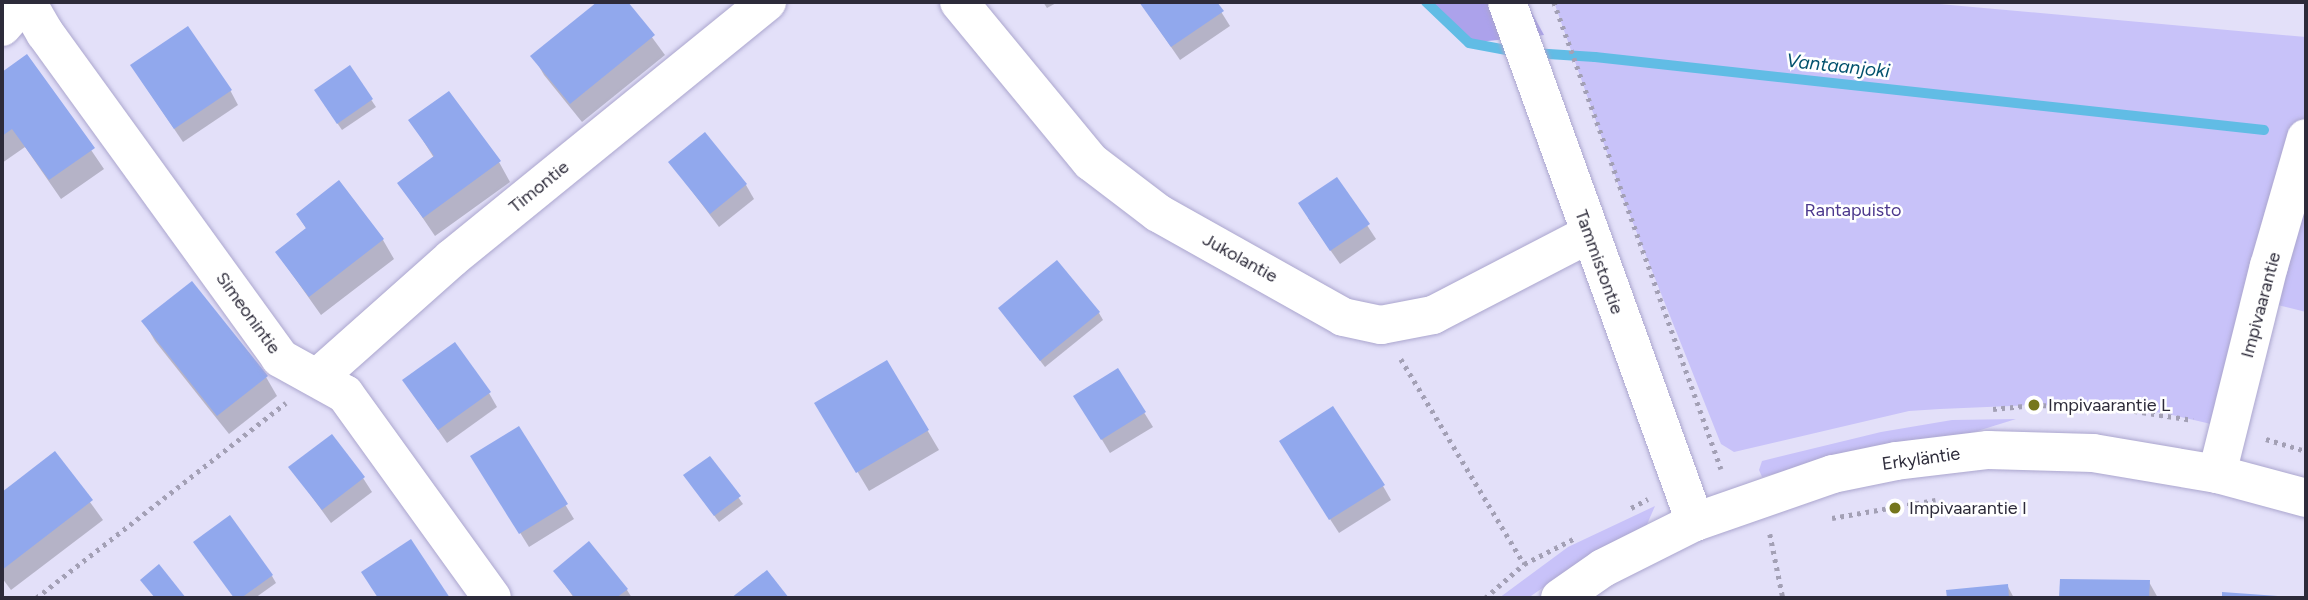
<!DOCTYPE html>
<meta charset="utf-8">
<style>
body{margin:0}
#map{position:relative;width:2308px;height:600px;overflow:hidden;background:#e3e0f9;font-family:Figtree,sans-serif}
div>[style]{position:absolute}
.green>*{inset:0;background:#c8c2f9}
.forest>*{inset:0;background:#aca2eb}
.shadow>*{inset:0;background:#0003}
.stream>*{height:10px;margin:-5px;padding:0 5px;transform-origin:5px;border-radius:5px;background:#61bce5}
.building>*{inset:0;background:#91a8ed}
.path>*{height:4.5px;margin-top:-2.25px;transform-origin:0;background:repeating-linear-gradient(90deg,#a3a0b5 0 3.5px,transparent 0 8.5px)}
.roads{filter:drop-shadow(0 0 2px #aba6ce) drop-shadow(0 0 2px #aba6ce)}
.minor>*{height:38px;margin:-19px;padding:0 19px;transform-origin:19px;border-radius:19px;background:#fff}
.dots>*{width:19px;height:19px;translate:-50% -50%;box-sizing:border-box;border:4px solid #fff;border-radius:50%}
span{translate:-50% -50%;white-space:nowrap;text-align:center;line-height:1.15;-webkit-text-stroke:5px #fff;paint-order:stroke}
.street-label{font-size:18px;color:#2d2b3a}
.park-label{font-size:18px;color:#4c388d}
.poi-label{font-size:18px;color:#2d2b3a}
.left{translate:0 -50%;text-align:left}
.water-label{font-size:19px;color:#03526e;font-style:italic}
.frame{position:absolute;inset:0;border:4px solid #2d2b3a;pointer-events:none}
</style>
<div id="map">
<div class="green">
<i style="clip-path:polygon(1554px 2px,1917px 2px,2306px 37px,2306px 312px,2261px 301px,2228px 428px,2164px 413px,2109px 407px,2034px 405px,1940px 409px,1909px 411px,1734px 452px,1721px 444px,1623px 198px)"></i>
<i style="clip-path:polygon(2016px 419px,1955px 438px,1808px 465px,1762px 477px,1759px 470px,1762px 461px,1881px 432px,1952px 420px)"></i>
<i style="clip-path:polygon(1655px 506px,1645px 529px,1560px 576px,1528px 598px,1499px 598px,1568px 547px)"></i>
</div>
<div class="forest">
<i style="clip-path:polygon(1426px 2px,1526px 2px,1544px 35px,1469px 43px)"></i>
</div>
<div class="shadow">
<i style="clip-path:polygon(600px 2px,626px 2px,665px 55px,582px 122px,544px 75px,533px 56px)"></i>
<i style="clip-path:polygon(1043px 2px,1058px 2px,1047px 8px)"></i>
<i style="clip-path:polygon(1140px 2px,1215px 2px,1230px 26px,1180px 60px)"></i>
<i style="clip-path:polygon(27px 56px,104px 169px,61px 199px,25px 147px,2px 163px,2px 74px)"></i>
<i style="clip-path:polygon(350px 68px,376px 107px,342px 130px,320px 98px)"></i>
<i style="clip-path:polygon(141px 80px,230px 90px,238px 105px,183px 142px)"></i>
<i style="clip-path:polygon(411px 121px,499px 162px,510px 182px,435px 236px,399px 183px,434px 158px)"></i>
<i style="clip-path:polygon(670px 162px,746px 185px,754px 199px,719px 227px)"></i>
<i style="clip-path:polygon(1337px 179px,1376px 239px,1340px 264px,1308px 218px)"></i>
<i style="clip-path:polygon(298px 215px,383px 240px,394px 259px,321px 315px,277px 253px,307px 230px)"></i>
<i style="clip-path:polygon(1000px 309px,1099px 313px,1103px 320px,1045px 367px)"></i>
<i style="clip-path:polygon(144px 322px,266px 377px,277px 396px,229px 434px,155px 341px)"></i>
<i style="clip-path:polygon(887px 362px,939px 450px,869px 491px,817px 404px)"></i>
<i style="clip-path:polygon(1118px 370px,1153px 427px,1110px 453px,1084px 410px)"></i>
<i style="clip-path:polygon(489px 393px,497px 407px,447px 443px,413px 394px)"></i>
<i style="clip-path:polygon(518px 428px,574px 519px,529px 547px,481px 470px)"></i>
<i style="clip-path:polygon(55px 454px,103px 520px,11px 590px,2px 578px,2px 494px)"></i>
<i style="clip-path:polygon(1289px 456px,1383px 486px,1391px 500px,1339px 533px)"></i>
<i style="clip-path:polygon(710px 458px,743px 504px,719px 522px,690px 483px)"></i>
<i style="clip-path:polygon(291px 468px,363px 478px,372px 492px,331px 523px)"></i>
<i style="clip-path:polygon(200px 549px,272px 576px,276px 583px,255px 598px,235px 598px)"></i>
<i style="clip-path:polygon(555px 571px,627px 590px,632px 598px,574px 598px)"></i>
<i style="clip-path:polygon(2061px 580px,2149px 582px,2158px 598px,2061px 598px)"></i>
<i style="clip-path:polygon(2007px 585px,2014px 598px,1949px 598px,1948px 591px)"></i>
</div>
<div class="stream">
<i style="left:1426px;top:2px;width:59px;rotate:43.6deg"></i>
<i style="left:1469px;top:43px;width:49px;rotate:10.6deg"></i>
<i style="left:1533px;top:53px;width:62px;rotate:3.7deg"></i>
<i style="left:1595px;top:57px;width:673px;rotate:6.23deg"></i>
</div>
<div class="building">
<i style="clip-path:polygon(597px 2px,628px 2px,655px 35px,570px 104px,530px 56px)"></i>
<i style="clip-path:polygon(1139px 2px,1217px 2px,1224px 11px,1171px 47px)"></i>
<i style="clip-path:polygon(188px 26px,232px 90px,174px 129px,130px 65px)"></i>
<i style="clip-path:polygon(27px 54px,95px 148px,49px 180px,12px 129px,2px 136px,2px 72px)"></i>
<i style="clip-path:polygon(350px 65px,373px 99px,337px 124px,314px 90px)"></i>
<i style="clip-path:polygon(449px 91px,501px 161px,423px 218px,397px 183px,434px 156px,408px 120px)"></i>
<i style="clip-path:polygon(705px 132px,747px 184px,710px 214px,668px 162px)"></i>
<i style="clip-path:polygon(1337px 177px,1370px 224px,1330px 251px,1298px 203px)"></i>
<i style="clip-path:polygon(339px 180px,384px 239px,309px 297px,275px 252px,306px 228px,296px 214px)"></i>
<i style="clip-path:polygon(1057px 260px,1100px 312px,1040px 361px,998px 308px)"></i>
<i style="clip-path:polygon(192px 281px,268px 376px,217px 416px,141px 321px)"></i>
<i style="clip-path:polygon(455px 342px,491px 392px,438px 430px,402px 380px)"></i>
<i style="clip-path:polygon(887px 360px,929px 430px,856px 473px,814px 403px)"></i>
<i style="clip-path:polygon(1118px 368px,1146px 412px,1101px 440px,1073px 396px)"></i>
<i style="clip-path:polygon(1333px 406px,1385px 485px,1329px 520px,1279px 441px)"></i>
<i style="clip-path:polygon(519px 426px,568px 504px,519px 534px,470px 456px)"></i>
<i style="clip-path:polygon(332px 434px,365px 477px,322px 510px,288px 467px)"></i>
<i style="clip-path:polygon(55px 451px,93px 500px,2px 570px,2px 492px)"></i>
<i style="clip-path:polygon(710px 456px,741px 496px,714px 516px,683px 475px)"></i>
<i style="clip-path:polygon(230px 515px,273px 575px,241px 598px,234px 598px,193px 542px)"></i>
<i style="clip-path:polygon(411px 539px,450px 598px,378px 598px,361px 572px)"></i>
<i style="clip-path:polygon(589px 541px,628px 589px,616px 598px,575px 598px,553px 571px)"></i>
<i style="clip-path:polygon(159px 564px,186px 598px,155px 598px,140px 580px)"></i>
<i style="clip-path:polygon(767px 570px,789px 598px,731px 598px)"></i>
<i style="clip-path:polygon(2060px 579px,2150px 580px,2149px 598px,2059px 598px)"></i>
<i style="clip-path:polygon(2008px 584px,2009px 598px,1947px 598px,1946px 590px)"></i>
<i style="clip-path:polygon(2222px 592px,2278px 596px,2278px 598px,2222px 598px)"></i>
</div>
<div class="path">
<i style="left:1554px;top:2px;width:496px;rotate:70.3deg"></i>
<i style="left:1401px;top:359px;width:239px;rotate:59deg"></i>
<i style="left:1993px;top:409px;width:41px;rotate:-5.6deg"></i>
<i style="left:2034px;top:405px;width:75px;rotate:1.5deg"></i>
<i style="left:2109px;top:407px;width:85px;rotate:8.8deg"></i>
<i style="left:2266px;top:439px;width:42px;rotate:16.7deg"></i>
<i style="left:1631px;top:508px;width:19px;rotate:-28deg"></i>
<i style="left:1832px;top:518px;width:105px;rotate:-9.9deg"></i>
<i style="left:1770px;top:534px;width:65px;rotate:78.5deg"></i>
<i style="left:36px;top:598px;width:317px;rotate:-38deg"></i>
<i style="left:1485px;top:598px;width:52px;rotate:-41.1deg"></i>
<i style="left:1524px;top:564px;width:59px;rotate:-27deg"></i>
</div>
<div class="roads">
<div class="minor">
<i style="left:27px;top:2px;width:36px;rotate:60deg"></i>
<i style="left:45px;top:33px;width:401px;rotate:54.1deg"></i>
<i style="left:280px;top:358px;width:74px;rotate:29deg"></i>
<i style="left:345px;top:394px;width:251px;rotate:54.2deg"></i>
<i style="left:959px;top:2px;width:207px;rotate:50.5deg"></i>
<i style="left:1091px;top:162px;width:84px;rotate:37.3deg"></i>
<i style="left:1158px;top:213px;width:212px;rotate:29.3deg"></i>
<i style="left:1343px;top:317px;width:39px;rotate:12deg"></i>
<i style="left:1381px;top:325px;width:53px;rotate:-10.9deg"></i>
<i style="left:1433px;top:315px;width:176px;rotate:-27.4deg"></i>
<i style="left:1507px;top:2px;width:553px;rotate:70.12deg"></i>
<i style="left:2px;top:27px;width:33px;rotate:-49deg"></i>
<i style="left:317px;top:378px;width:181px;rotate:-41.6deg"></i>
<i style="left:452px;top:258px;width:406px;rotate:-39.1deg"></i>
<i style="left:2217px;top:474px;width:214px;rotate:-76deg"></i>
<i style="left:2269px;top:266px;width:133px;rotate:-73.9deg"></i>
<i style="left:1560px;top:598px;width:52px;rotate:-34.9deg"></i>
<i style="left:1603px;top:568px;width:103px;rotate:-26.6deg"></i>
<i style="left:1695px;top:522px;width:146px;rotate:-19.2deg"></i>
<i style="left:1833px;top:474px;width:64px;rotate:-11.7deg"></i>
<i style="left:1896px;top:461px;width:93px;rotate:-6.8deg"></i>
<i style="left:1988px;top:450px;width:105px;rotate:1.6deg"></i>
<i style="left:2093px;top:453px;width:126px;rotate:9.6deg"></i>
<i style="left:2217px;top:474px;width:92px;rotate:15.1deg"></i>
</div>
</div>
<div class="dots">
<i style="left:2034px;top:405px;background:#75761c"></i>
<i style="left:1895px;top:508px;background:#75761c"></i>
</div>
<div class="street-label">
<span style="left:539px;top:187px;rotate:-39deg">Timontie</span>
<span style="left:1240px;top:258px;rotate:29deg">Jukolantie</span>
<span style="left:1599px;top:262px;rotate:70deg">Tammistontie</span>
<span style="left:2261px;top:305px;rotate:-75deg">Impivaarantie</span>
<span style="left:248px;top:313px;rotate:54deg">Simeonintie</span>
<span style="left:1921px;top:459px;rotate:-8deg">Erkyläntie</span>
</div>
<div class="park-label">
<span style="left:1853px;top:210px">Rantapuisto</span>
</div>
<div class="poi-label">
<span class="left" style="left:2048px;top:405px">Impivaarantie L</span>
<span class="left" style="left:1909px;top:508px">Impivaarantie I</span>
</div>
<div class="water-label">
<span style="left:1838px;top:66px;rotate:6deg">Vantaanjoki</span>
</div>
<div class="frame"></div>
</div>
